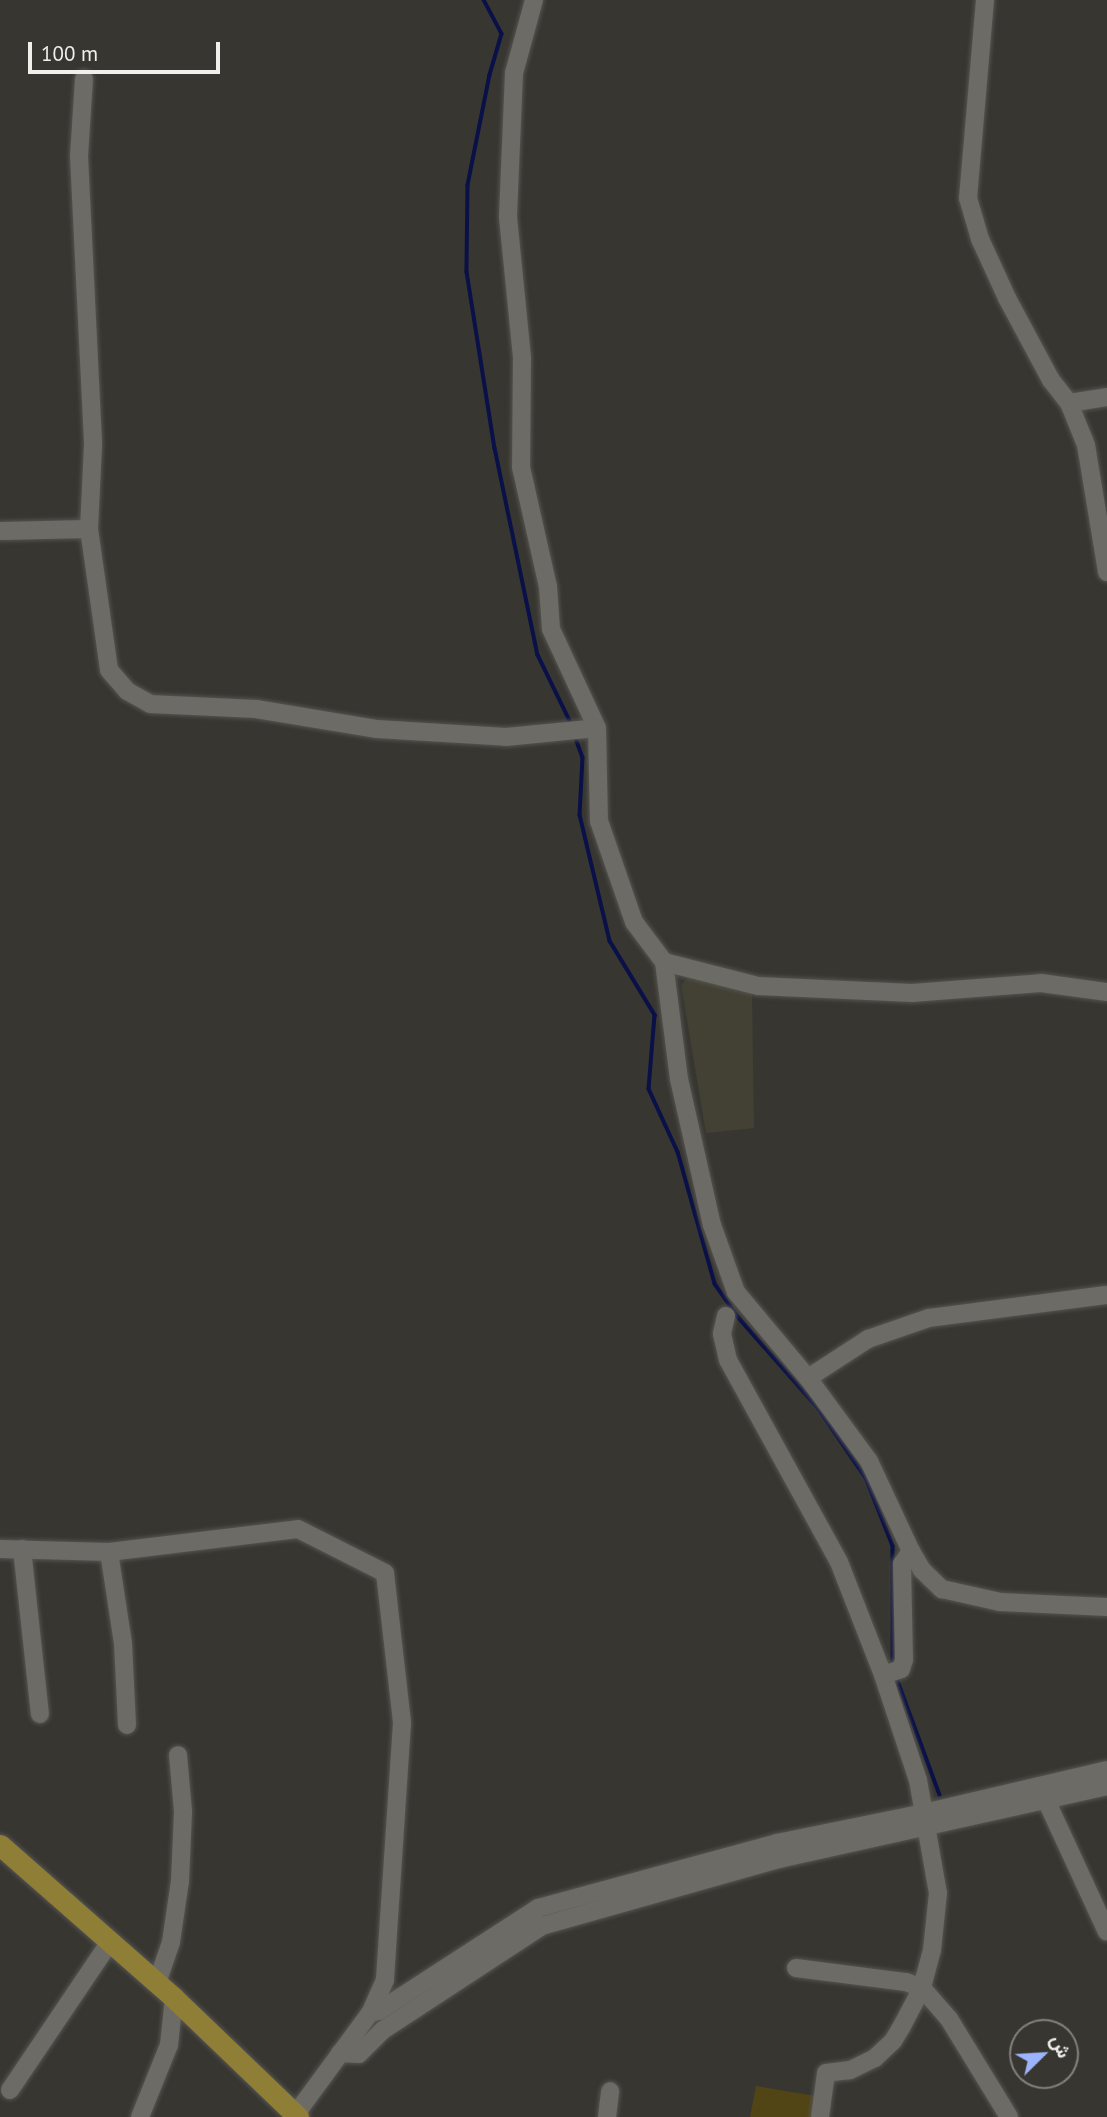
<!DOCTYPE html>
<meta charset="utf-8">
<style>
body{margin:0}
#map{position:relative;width:1107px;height:2117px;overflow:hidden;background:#383631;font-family:"PT Sans",Vazirmatn,sans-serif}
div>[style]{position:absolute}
.built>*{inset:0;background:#434034}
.green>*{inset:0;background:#514515}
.stream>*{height:3.5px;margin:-1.75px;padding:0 1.75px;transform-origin:1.75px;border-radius:1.75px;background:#0a1048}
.roads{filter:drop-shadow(0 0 2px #555450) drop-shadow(0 0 2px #555450)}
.minor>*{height:18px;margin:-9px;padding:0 9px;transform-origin:9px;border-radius:9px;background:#6d6b66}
.major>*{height:21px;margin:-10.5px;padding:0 10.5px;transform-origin:10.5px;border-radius:10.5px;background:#8f7e36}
span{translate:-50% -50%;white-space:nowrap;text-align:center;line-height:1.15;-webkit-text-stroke:7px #383631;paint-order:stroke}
.north{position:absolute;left:1009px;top:2019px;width:70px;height:70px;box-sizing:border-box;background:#383631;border:2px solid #82807b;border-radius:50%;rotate:66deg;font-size:19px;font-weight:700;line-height:28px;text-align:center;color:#f0efeb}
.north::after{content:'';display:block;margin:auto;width:24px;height:32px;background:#9cb4fd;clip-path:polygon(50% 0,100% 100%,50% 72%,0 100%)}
.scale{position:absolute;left:28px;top:42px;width:192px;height:32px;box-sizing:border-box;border:4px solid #f0efeb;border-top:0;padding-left:9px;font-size:21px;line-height:24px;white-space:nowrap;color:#f0efeb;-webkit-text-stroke:5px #383631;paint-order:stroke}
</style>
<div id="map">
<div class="built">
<i style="clip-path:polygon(691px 975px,752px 993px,754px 1128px,706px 1133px,681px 985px)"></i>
</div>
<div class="green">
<i style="clip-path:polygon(756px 2086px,815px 2096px,812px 2117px,750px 2117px)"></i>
</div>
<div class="stream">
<i style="left:484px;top:0;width:38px;rotate:62deg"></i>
<i style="left:502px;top:34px;width:43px;rotate:106.3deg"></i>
<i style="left:490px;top:75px;width:112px;rotate:101.3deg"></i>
<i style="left:468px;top:185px;width:87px;rotate:90.7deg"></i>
<i style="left:467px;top:272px;width:178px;rotate:81deg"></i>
<i style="left:495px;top:448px;width:211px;rotate:78.3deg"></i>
<i style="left:538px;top:655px;width:78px;rotate:64.1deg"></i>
<i style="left:575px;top:736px;width:23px;rotate:70deg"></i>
<i style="left:583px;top:758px;width:57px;rotate:93deg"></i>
<i style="left:580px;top:815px;width:130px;rotate:76.6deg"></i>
<i style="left:610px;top:941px;width:87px;rotate:58.7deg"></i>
<i style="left:655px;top:1015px;width:74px;rotate:94.6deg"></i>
<i style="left:649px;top:1089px;width:69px;rotate:65.3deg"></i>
<i style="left:678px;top:1152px;width:137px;rotate:74.3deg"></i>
<i style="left:715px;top:1284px;width:42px;rotate:54.8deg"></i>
<i style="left:739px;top:1318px;width:120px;rotate:48.7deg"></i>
<i style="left:818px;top:1408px;width:85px;rotate:55.6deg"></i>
<i style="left:866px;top:1478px;width:73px;rotate:68.3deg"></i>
<i style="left:893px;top:1546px;width:116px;rotate:90deg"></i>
<i style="left:898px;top:1681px;width:121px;rotate:69.8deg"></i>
<i style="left:536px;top:1919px;width:76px;rotate:-16deg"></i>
<i style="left:387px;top:2017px;width:48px;rotate:-34deg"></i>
<i style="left:366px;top:2035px;width:21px;rotate:-43deg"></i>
</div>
<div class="roads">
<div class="minor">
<i style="left:534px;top:0;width:76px;rotate:105.3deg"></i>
<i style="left:514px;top:73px;width:144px;rotate:92.4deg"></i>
<i style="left:508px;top:217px;width:142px;rotate:84.3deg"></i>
<i style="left:522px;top:358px;width:109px;rotate:90.5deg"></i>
<i style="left:521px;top:467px;width:123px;rotate:77.3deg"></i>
<i style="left:548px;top:587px;width:42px;rotate:85.9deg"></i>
<i style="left:551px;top:629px;width:109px;rotate:65.1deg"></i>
<i style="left:597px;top:728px;width:93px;rotate:88.8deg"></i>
<i style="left:599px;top:821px;width:107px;rotate:70.9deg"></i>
<i style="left:634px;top:922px;width:50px;rotate:53.1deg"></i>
<i style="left:664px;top:962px;width:118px;rotate:82.7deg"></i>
<i style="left:679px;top:1079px;width:150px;rotate:77.3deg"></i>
<i style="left:712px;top:1225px;width:71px;rotate:70.3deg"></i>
<i style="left:736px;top:1292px;width:112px;rotate:50.1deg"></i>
<i style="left:808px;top:1378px;width:103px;rotate:53.7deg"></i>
<i style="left:869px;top:1461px;width:99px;rotate:65deg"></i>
<i style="left:911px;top:1551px;width:22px;rotate:60deg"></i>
<i style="left:922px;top:1570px;width:28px;rotate:44deg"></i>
<i style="left:942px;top:1589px;width:59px;rotate:12.6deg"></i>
<i style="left:1000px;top:1602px;width:107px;rotate:2.7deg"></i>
<i style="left:985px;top:0;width:199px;rotate:94.9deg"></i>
<i style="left:968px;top:198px;width:43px;rotate:73.7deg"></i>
<i style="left:980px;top:239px;width:65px;rotate:65.4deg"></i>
<i style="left:1007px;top:298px;width:93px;rotate:61.8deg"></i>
<i style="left:1051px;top:380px;width:29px;rotate:52deg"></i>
<i style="left:1069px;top:403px;width:45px;rotate:68deg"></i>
<i style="left:1086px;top:445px;width:129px;rotate:80.6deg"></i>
<i style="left:84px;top:79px;width:77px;rotate:93.7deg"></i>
<i style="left:79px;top:156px;width:289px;rotate:87.2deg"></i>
<i style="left:93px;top:445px;width:84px;rotate:92.7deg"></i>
<i style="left:89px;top:529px;width:142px;rotate:81.9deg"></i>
<i style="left:109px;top:670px;width:28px;rotate:49deg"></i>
<i style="left:127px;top:691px;width:26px;rotate:29deg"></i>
<i style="left:150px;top:704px;width:106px;rotate:2.7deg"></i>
<i style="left:256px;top:709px;width:123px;rotate:9.4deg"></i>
<i style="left:377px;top:729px;width:129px;rotate:3.5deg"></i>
<i style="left:506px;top:737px;width:91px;rotate:-5.6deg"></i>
<i style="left:1069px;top:403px;width:38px;rotate:-9deg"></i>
<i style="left:0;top:531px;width:89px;rotate:-1.3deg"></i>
<i style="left:664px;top:962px;width:97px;rotate:14.3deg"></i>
<i style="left:758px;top:986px;width:154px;rotate:2.6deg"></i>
<i style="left:912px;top:993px;width:129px;rotate:-4.4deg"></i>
<i style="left:1041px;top:983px;width:67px;rotate:7.8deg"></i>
<i style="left:726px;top:1316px;width:18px;rotate:103deg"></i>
<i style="left:722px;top:1334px;width:27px;rotate:77deg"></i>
<i style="left:728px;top:1360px;width:230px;rotate:61.2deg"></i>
<i style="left:839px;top:1562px;width:121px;rotate:68.7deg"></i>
<i style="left:883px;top:1675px;width:111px;rotate:71.6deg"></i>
<i style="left:918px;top:1780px;width:115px;rotate:80deg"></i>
<i style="left:938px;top:1893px;width:57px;rotate:96deg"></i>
<i style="left:932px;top:1950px;width:39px;rotate:105deg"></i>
<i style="left:922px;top:1988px;width:43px;rotate:117.8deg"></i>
<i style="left:902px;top:2026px;width:17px;rotate:121deg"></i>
<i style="left:893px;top:2041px;width:25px;rotate:137deg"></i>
<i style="left:875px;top:2058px;width:28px;rotate:154deg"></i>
<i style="left:850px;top:2070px;width:24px;rotate:173deg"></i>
<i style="left:826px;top:2073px;width:44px;rotate:97.8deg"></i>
<i style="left:808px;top:1378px;width:72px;rotate:-33deg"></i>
<i style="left:868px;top:1339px;width:65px;rotate:-19deg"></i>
<i style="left:929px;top:1318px;width:179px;rotate:-7.4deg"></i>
<i style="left:0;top:1549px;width:109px;rotate:1.6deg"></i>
<i style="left:109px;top:1552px;width:190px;rotate:-6.9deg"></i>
<i style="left:298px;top:1529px;width:97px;rotate:26.8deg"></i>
<i style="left:385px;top:1573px;width:151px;rotate:83.5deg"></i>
<i style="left:402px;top:1723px;width:258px;rotate:93.8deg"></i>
<i style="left:385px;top:1980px;width:36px;rotate:114deg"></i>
<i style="left:370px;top:2013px;width:127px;rotate:126.3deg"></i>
<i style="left:22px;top:1549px;width:166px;rotate:83.8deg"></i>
<i style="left:109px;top:1552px;width:92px;rotate:81.3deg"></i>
<i style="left:123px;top:1643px;width:82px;rotate:87.2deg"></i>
<i style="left:883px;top:1675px;width:19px;rotate:-18deg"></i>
<i style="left:901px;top:1669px;width:9px;rotate:-72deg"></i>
<i style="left:904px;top:1660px;width:96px;rotate:-91.2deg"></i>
<i style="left:902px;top:1564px;width:16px;rotate:-55deg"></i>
<i style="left:1046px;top:1800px;width:145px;rotate:65.2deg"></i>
<i style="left:796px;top:1968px;width:111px;rotate:7.3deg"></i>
<i style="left:906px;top:1982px;width:17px;rotate:21deg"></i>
<i style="left:922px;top:1988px;width:41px;rotate:48.9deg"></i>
<i style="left:949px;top:2019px;width:115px;rotate:58.5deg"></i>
<i style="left:157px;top:1983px;width:43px;rotate:-71.1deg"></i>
<i style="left:171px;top:1942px;width:62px;rotate:-81.6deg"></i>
<i style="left:180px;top:1881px;width:70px;rotate:-87.5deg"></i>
<i style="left:183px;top:1811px;width:56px;rotate:-95.1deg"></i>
<i style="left:370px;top:2013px;width:9px;rotate:-13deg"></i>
<i style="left:379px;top:2011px;width:189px;rotate:-32.9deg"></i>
<i style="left:538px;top:1908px;width:248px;rotate:-15.2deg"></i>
<i style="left:777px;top:1843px;width:150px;rotate:-11.5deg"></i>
<i style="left:924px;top:1813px;width:188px;rotate:-13.2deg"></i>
<i style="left:340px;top:2053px;width:19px;rotate:3deg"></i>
<i style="left:359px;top:2054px;width:34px;rotate:-45deg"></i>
<i style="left:383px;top:2030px;width:190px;rotate:-33.2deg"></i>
<i style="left:542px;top:1926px;width:246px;rotate:-15.8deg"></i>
<i style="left:779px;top:1859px;width:336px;rotate:-12.5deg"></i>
<i style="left:10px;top:2090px;width:179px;rotate:-56deg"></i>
<i style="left:140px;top:2117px;width:78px;rotate:-68.1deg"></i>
<i style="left:169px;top:2045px;width:47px;rotate:-83.9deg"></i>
<i style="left:607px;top:2117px;width:26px;rotate:-83deg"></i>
</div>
<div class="major">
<i style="left:0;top:1845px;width:232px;rotate:41.3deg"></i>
<i style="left:174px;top:1998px;width:172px;rotate:43.8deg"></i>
</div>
</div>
<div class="north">ش</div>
<div class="scale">100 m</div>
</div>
